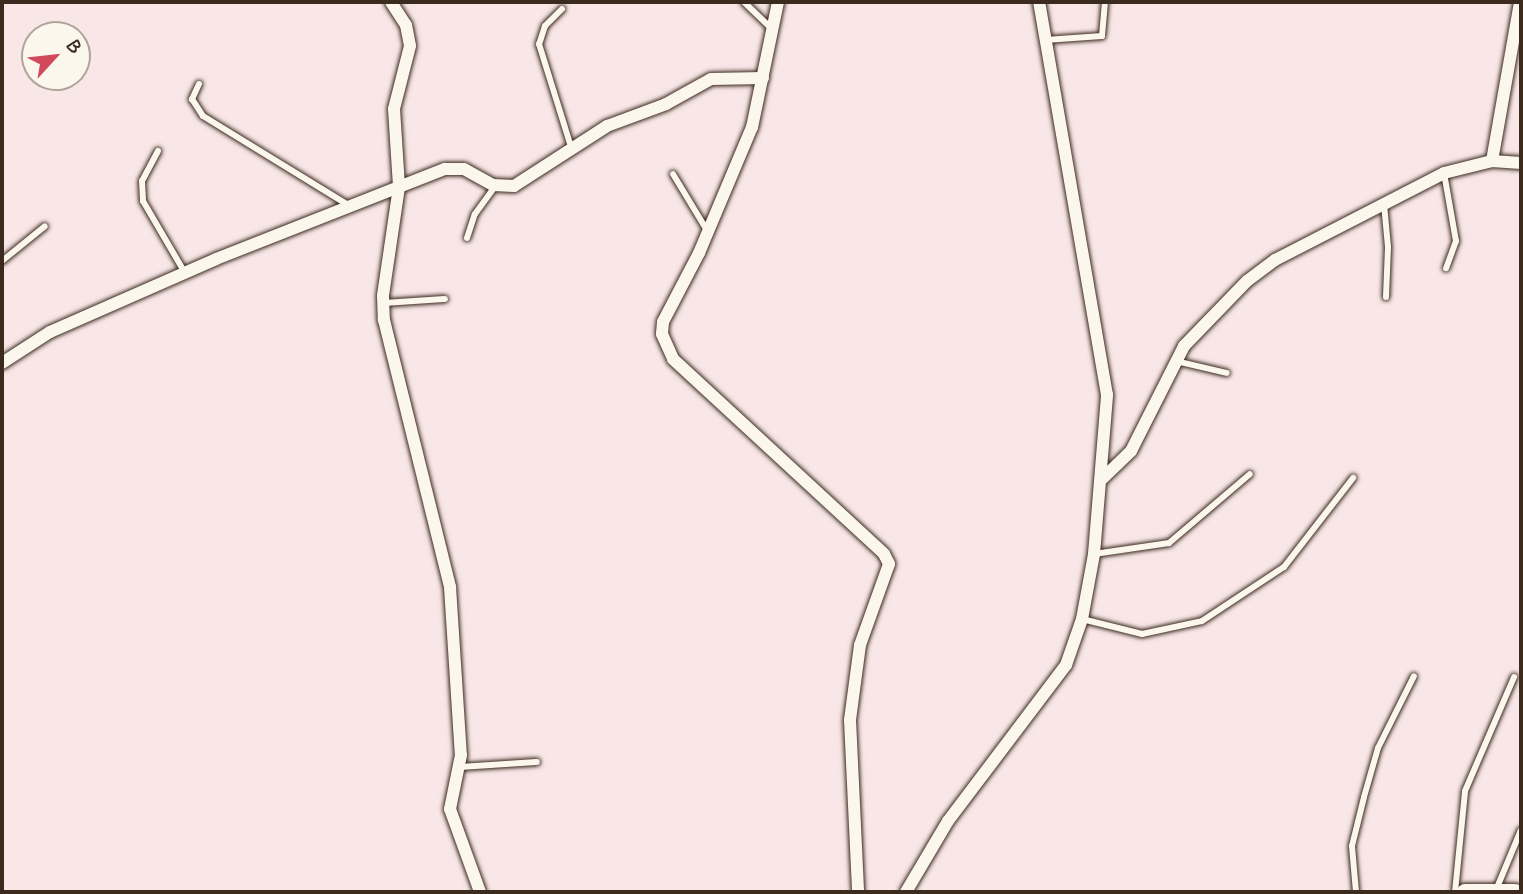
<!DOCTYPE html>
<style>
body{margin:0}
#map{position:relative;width:1523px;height:894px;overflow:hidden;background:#f9e7e8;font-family:Mynerve,sans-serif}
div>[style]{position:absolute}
.roads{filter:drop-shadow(0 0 2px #3b2a1e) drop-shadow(0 0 2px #3b2a1e)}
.service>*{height:6px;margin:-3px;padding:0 3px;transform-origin:3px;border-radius:3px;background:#fbf7ec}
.minor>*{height:12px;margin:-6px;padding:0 6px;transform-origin:6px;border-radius:6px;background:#fbf7ec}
.tertiary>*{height:16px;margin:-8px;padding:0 8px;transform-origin:8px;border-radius:8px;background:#fbf7ec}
span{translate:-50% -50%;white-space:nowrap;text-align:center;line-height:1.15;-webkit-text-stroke:7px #fbf7ec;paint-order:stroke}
.frame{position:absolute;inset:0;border:4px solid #3b2a1e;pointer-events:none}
.north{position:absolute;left:21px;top:21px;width:70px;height:70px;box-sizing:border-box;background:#fbf7ec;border:2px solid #aea59a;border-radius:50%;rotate:63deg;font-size:19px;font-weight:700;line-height:28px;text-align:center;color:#3b2a1e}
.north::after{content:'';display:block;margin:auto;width:24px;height:32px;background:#d1495b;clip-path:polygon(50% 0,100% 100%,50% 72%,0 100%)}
</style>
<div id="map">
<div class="roads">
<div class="service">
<i style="left:744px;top:2px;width:36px;rotate:44deg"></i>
<i style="left:562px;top:9px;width:24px;rotate:135deg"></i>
<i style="left:545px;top:26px;width:19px;rotate:108deg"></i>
<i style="left:539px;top:44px;width:111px;rotate:72.7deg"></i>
<i style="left:1045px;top:40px;width:57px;rotate:-4deg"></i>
<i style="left:1102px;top:36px;width:34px;rotate:-85deg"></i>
<i style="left:199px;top:84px;width:17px;rotate:115deg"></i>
<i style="left:192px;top:99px;width:20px;rotate:57deg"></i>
<i style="left:203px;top:116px;width:170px;rotate:31.5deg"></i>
<i style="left:158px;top:151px;width:34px;rotate:118deg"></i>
<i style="left:142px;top:181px;width:20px;rotate:87deg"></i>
<i style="left:143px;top:201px;width:83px;rotate:59.7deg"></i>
<i style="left:1444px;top:173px;width:69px;rotate:80deg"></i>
<i style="left:1456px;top:241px;width:29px;rotate:110deg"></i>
<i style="left:673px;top:174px;width:68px;rotate:58.9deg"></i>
<i style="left:1384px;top:204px;width:43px;rotate:84.7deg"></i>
<i style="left:1388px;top:247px;width:50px;rotate:92.3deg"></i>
<i style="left:467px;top:238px;width:25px;rotate:-72deg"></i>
<i style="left:475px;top:214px;width:36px;rotate:-54deg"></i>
<i style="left:2px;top:261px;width:55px;rotate:-39.1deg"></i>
<i style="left:383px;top:303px;width:62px;rotate:-3.7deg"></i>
<i style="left:1176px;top:361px;width:52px;rotate:13.2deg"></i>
<i style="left:1094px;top:554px;width:76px;rotate:-8.3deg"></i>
<i style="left:1169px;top:543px;width:106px;rotate:-40.4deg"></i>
<i style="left:1082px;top:619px;width:62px;rotate:14deg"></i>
<i style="left:1142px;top:634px;width:61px;rotate:-12.2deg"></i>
<i style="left:1202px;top:621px;width:98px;rotate:-33.4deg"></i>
<i style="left:1284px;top:567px;width:113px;rotate:-52.2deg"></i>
<i style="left:459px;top:767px;width:78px;rotate:-3.7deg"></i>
<i style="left:1496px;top:890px;width:65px;rotate:-67.4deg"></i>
<i style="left:1356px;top:892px;width:46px;rotate:-95deg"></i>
<i style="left:1352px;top:846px;width:50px;rotate:-76.2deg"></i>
<i style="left:1364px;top:797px;width:51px;rotate:-74.1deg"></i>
<i style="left:1378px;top:748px;width:80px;rotate:-63.4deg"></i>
<i style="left:1455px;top:892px;width:101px;rotate:-84.3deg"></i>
<i style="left:1465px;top:791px;width:124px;rotate:-66.7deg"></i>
</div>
<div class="minor">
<i style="left:391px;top:2px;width:27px;rotate:57deg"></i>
<i style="left:406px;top:25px;width:21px;rotate:79deg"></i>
<i style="left:410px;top:46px;width:65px;rotate:104.3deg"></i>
<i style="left:394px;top:109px;width:78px;rotate:86.3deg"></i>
<i style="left:399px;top:187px;width:110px;rotate:98.4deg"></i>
<i style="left:383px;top:296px;width:24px;rotate:88deg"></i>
<i style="left:384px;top:320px;width:275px;rotate:76.1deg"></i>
<i style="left:450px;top:587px;width:168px;rotate:86.3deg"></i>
<i style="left:461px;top:755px;width:55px;rotate:101.5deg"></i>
<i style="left:450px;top:809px;width:88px;rotate:70.1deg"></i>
<i style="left:778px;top:2px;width:128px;rotate:101.7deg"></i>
<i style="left:752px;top:127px;width:137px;rotate:112.8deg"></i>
<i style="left:699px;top:253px;width:78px;rotate:117.6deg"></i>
<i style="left:663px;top:322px;width:12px;rotate:95deg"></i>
<i style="left:662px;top:334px;width:27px;rotate:66deg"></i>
<i style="left:673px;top:359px;width:287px;rotate:42.7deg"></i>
<i style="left:884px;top:554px;width:11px;rotate:63deg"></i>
<i style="left:889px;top:564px;width:86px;rotate:109.7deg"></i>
<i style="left:860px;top:645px;width:76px;rotate:97.6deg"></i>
<i style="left:850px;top:720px;width:172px;rotate:87.3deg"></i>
<i style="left:1492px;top:161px;width:161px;rotate:-80deg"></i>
<i style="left:2px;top:363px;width:57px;rotate:-32.9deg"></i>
<i style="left:50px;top:332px;width:181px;rotate:-23.7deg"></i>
<i style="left:216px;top:259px;width:246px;rotate:-21.5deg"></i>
<i style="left:445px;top:169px;width:19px"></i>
<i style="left:464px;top:169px;width:33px;rotate:29deg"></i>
<i style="left:493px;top:185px;width:21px;rotate:3deg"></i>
<i style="left:514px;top:186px;width:111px;rotate:-32.8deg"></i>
<i style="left:607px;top:126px;width:63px;rotate:-20.4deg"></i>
<i style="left:666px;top:104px;width:51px;rotate:-29.1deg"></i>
<i style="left:711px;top:79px;width:52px;rotate:-1.1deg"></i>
<i style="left:1100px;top:481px;width:43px;rotate:-44.1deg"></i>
<i style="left:1131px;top:451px;width:118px;rotate:-63.2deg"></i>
<i style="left:1184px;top:346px;width:91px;rotate:-45.9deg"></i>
<i style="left:1247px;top:281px;width:35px;rotate:-37deg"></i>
<i style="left:1275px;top:260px;width:190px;rotate:-27.2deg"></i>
<i style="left:1444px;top:173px;width:49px;rotate:-14deg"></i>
<i style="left:1492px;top:161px;width:29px;rotate:4deg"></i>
<i style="left:906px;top:892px;width:82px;rotate:-59.4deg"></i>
<i style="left:948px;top:821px;width:196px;rotate:-52.9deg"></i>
<i style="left:1066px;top:665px;width:49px;rotate:-70.8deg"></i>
<i style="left:1082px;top:619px;width:66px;rotate:-79.5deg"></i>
<i style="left:1094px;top:554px;width:160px;rotate:-85.3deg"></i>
<i style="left:1107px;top:395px;width:399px;rotate:-99.8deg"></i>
</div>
<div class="tertiary">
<i style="left:1465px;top:892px;width:50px"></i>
</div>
</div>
<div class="frame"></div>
<div class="north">B</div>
</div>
